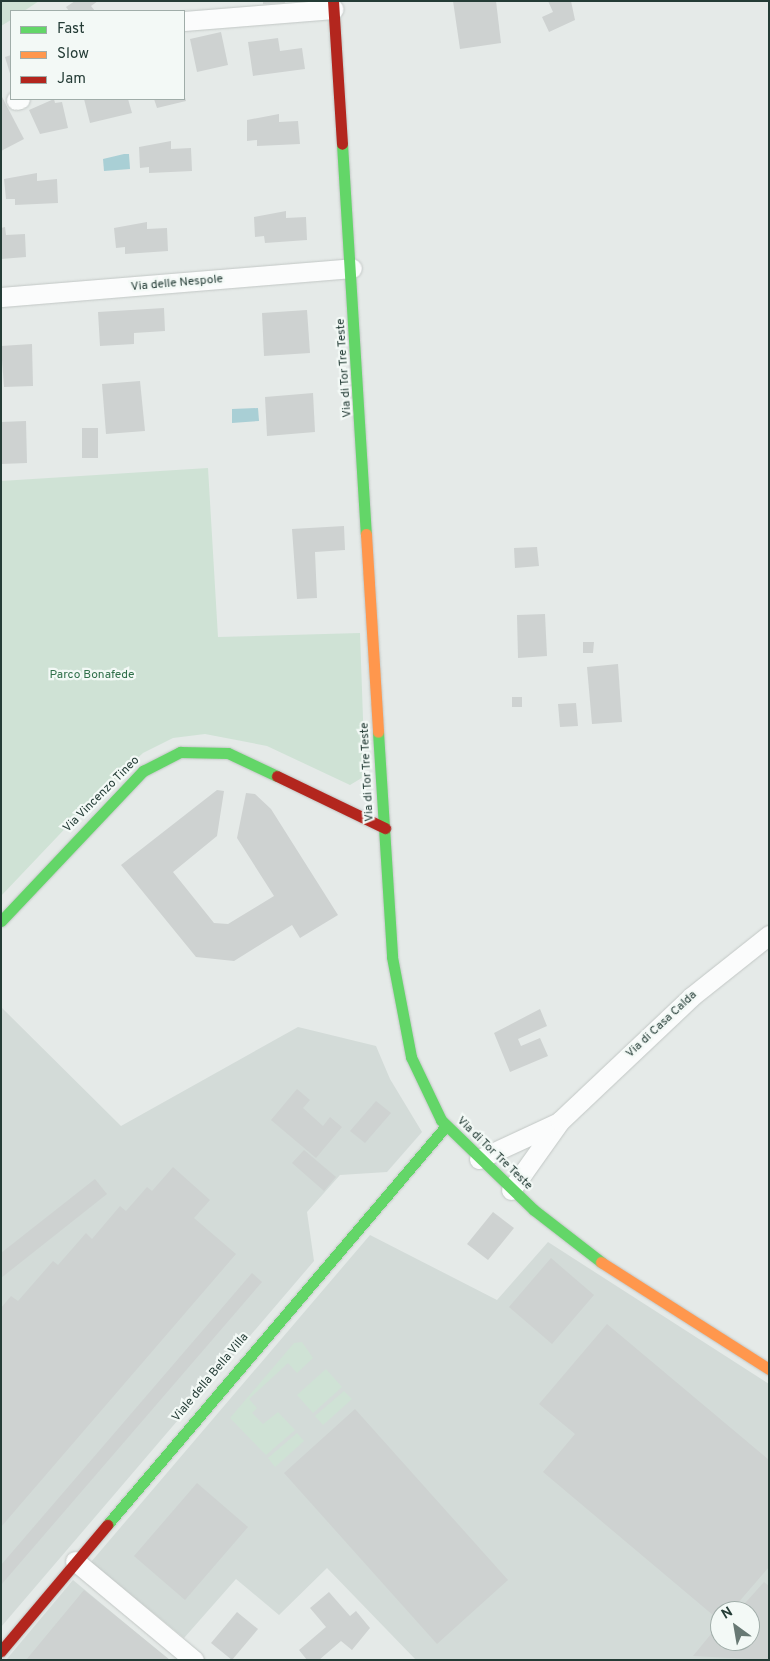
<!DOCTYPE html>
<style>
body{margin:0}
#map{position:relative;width:770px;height:1661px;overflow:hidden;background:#e5eae8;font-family:Overpass,sans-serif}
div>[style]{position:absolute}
.built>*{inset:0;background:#d3dbd8}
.green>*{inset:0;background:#cfe2d5}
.water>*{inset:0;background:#a9cfd5}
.building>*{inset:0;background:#ced2d1}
.roads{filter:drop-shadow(0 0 1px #c2c7c5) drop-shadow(0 0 1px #c2c7c5)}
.street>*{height:19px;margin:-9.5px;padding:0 9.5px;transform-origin:9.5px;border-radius:9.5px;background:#fbfcfc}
.fast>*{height:11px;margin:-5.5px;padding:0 5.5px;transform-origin:5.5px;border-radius:5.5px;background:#63d668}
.slow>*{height:11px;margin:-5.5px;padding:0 5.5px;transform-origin:5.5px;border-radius:5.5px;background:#ff974d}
.jam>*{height:11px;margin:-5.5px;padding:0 5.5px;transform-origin:5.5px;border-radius:5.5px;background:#b3261e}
span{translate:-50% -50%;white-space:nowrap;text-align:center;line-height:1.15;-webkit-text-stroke:4.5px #f3f9f6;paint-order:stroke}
.street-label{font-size:12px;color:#243c36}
.park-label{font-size:12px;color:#30704a}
.frame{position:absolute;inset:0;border:2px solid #243c36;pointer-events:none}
.legend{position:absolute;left:10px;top:10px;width:175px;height:90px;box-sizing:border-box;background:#f3f9f6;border:1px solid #a0ada9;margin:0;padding:6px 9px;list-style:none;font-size:15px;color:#243c36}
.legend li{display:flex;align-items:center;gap:10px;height:25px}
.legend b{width:25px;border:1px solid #a0ada9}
.north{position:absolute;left:710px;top:1601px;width:50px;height:50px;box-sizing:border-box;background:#f3f9f6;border:1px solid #a0ada9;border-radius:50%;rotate:328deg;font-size:14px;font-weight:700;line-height:20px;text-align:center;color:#243c36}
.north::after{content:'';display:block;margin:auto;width:18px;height:22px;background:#687974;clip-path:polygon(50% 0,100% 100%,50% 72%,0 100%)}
</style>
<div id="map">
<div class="built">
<i style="clip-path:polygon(1px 1007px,121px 1126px,298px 1027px,376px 1046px,390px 1079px,422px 1132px,387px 1172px,340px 1175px,307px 1212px,314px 1261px,1px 1627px)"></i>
<i style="clip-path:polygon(evenodd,370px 1235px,497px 1300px,548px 1242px,769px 1384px,769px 1660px,416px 1660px,327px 1568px,279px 1615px,236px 1579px,184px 1638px,91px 1562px,370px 1235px,720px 1611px,750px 1611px,750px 1641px,720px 1641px,720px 1611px)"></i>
<i style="clip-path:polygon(73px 1580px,169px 1660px,6px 1660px)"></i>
</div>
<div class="green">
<i style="clip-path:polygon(1px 1px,39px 1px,24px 11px,11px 11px,11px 20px,1px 26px)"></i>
<i style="clip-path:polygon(208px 468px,218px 637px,360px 633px,365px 776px,350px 785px,267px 746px,205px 734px,173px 738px,143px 753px,95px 797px,1px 896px,1px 481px)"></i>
<i style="clip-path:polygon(302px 1342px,313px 1358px,297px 1373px,288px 1363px,249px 1399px,257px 1408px,252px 1413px,263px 1424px,278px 1412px,295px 1430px,266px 1455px,230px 1418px,294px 1343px)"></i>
<i style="clip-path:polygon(326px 1369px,342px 1387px,313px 1413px,297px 1395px)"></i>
<i style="clip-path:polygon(344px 1391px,352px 1399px,323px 1425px,315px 1416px)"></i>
<i style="clip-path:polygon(297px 1433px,304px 1441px,275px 1467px,268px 1458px)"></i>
</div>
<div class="water">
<i style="clip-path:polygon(124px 154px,129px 154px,130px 169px,104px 171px,103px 159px)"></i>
<i style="clip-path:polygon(258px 408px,259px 421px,232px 423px,232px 409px)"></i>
</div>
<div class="building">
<i style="clip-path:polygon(75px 1px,98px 1px,91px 6px,95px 11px,69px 11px,66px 7px)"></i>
<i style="clip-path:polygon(263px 1px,285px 1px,285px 3px,263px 4px)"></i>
<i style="clip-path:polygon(453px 1px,496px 1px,501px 43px,460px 49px)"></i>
<i style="clip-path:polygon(548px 1px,571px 1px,575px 20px,549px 32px,542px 17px,553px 12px)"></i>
<i style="clip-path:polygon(221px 32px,228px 65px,197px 72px,190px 39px)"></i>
<i style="clip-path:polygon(278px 38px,280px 51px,302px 48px,305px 69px,253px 76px,248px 42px)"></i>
<i style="clip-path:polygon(11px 55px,11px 77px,5px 57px)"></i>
<i style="clip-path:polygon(184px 94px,186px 101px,157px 108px,154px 99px,184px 99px)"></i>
<i style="clip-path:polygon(1px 95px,24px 139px,1px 151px)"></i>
<i style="clip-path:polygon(54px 99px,55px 103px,62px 102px,68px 128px,40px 134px,29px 110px)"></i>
<i style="clip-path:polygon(84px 99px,128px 99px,132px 113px,90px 123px)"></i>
<i style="clip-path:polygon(279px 114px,279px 122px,298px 121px,300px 144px,257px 146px,257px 140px,247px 141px,247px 120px)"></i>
<i style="clip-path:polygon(171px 141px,171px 149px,191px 148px,192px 171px,149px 173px,149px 167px,140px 168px,139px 147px)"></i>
<i style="clip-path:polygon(37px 173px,37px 181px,57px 179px,58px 203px,15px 205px,15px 199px,6px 199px,4px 179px)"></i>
<i style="clip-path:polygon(286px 211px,286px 218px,306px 217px,307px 240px,265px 243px,264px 236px,255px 237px,254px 217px)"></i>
<i style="clip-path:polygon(147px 222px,147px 229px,167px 228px,168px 251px,125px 254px,125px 247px,116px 248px,114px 228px)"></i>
<i style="clip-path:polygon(5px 227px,6px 235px,25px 234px,26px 257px,1px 259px,1px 228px)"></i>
<i style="clip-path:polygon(164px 308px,165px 331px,134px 333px,134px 344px,100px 346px,98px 312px)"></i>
<i style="clip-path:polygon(307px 310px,310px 353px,264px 356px,262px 313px)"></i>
<i style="clip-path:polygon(32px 344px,33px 386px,4px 387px,1px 346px)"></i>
<i style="clip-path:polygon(140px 381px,145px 431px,106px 434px,102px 384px)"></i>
<i style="clip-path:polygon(313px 393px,315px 432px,267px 436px,265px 397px)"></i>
<i style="clip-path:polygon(26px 421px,27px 463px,1px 464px,1px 422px)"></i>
<i style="clip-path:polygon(82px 428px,98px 428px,98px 458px,82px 458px)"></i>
<i style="clip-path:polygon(344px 526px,345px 550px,315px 552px,317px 598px,297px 599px,292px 529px)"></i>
<i style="clip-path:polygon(537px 547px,539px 566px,515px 568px,514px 548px)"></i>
<i style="clip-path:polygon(545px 614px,547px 656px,518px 658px,517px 615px)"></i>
<i style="clip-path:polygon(583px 642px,594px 642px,593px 653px,583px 653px)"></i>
<i style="clip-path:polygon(618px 664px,622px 722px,592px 724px,587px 667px)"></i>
<i style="clip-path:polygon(512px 697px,522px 697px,522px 707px,512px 707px)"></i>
<i style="clip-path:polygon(576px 703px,578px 726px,560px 727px,558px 704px)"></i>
<i style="clip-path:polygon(217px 790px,224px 791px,217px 836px,173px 872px,214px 923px,228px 924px,274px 896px,237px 838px,246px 793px,255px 794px,271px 809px,338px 915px,300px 938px,292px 925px,234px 961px,196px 957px,121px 865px)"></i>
<i style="clip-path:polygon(540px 1009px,547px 1026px,518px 1039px,521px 1046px,540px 1038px,548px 1056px,510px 1072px,494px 1033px)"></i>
<i style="clip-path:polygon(297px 1089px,310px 1100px,303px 1108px,323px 1126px,330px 1117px,342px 1127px,316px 1158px,271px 1120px)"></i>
<i style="clip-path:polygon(376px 1101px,391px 1113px,365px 1143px,350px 1131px)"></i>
<i style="clip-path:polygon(304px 1150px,336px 1177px,324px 1191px,292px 1163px)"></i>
<i style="clip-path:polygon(173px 1167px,210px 1200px,194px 1218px,236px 1254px,1px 1527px,1px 1308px,11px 1296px,18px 1301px,53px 1261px,58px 1265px,86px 1233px,92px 1239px,120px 1206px,126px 1211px,147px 1187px,152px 1191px)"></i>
<i style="clip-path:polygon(95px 1179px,107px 1194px,1px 1278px,1px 1253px)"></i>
<i style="clip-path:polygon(493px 1212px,514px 1228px,488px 1260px,467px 1244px)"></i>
<i style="clip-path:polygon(551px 1258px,594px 1295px,552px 1344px,509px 1307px)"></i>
<i style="clip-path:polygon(252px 1273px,262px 1282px,1px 1585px,1px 1565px)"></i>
<i style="clip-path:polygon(607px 1324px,769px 1460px,769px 1567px,731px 1611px,720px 1611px,720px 1621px,543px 1472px,575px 1434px,539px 1404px)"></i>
<i style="clip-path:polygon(355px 1409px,508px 1580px,437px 1644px,284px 1473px)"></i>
<i style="clip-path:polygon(197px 1483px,248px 1527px,185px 1600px,134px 1556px)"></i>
<i style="clip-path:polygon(764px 1582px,769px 1586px,769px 1660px,693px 1656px,720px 1623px,720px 1641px,750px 1641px,750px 1611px,738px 1611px)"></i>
<i style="clip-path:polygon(84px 1590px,170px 1660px,26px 1660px)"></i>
<i style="clip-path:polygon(329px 1592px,350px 1616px,356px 1611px,370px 1628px,352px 1650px,341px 1641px,319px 1660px,307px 1660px,299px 1650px,326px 1627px,310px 1608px)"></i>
<i style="clip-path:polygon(237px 1612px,258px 1629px,232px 1660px,211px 1643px)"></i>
</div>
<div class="roads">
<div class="street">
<i style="left:184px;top:21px;width:150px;rotate:-4.6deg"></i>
<i style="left:16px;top:100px;width:4px;rotate:-14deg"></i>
<i style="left:1px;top:297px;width:352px;rotate:-4.7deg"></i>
<i style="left:479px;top:1159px;width:86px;rotate:-24.8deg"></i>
<i style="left:511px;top:1190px;width:85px;rotate:-54.6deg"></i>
<i style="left:560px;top:1121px;width:180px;rotate:-43.4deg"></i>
<i style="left:691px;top:997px;width:100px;rotate:-38.5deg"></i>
<i style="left:75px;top:1561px;width:155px;rotate:39.8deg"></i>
</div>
<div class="fast">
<i style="left:342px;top:144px;width:391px;rotate:86.5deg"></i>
<i style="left:378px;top:732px;width:225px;rotate:86.4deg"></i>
<i style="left:392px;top:957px;width:102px;rotate:79.2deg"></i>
<i style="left:411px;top:1057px;width:70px;rotate:64.5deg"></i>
<i style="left:441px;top:1120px;width:129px;rotate:44.1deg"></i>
<i style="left:534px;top:1210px;width:85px;rotate:37.8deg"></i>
<i style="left:1px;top:921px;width:207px;rotate:-46.6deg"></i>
<i style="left:143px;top:771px;width:42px;rotate:-27.2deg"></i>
<i style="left:180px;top:752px;width:48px;rotate:1.2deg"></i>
<i style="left:228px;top:753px;width:54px;rotate:25.1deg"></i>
<i style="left:107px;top:1525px;width:524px;rotate:-49.65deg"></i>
</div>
<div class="slow">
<i style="left:366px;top:534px;width:198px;rotate:86.5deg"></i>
<i style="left:601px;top:1262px;width:199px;rotate:32.5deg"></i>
</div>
<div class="jam">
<i style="left:333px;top:1px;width:143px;rotate:86.4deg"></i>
<i style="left:277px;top:776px;width:120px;rotate:25.7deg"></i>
<i style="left:1px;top:1651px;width:165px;rotate:-49.9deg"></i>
</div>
</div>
<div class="street-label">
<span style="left:177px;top:284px;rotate:-5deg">Via delle Nespole</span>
<span style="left:345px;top:368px;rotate:-94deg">Via di Tor Tre Teste</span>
<span style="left:368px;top:772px;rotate:-93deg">Via di Tor Tre Teste</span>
<span style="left:102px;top:795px;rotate:-45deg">Via Vincenzo Tineo</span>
<span style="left:662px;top:1025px;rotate:-43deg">Via di Casa Calda</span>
<span style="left:494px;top:1154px;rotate:44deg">Via di Tor Tre Teste</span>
<span style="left:211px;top:1378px;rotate:-50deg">Viale della Bella Villa</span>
</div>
<div class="park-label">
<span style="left:92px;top:676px">Parco Bonafede</span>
</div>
<div class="frame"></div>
<ul class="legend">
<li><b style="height:6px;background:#63d668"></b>Fast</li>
<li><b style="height:6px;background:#ff974d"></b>Slow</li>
<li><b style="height:6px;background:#b3261e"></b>Jam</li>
</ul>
<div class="north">N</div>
</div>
